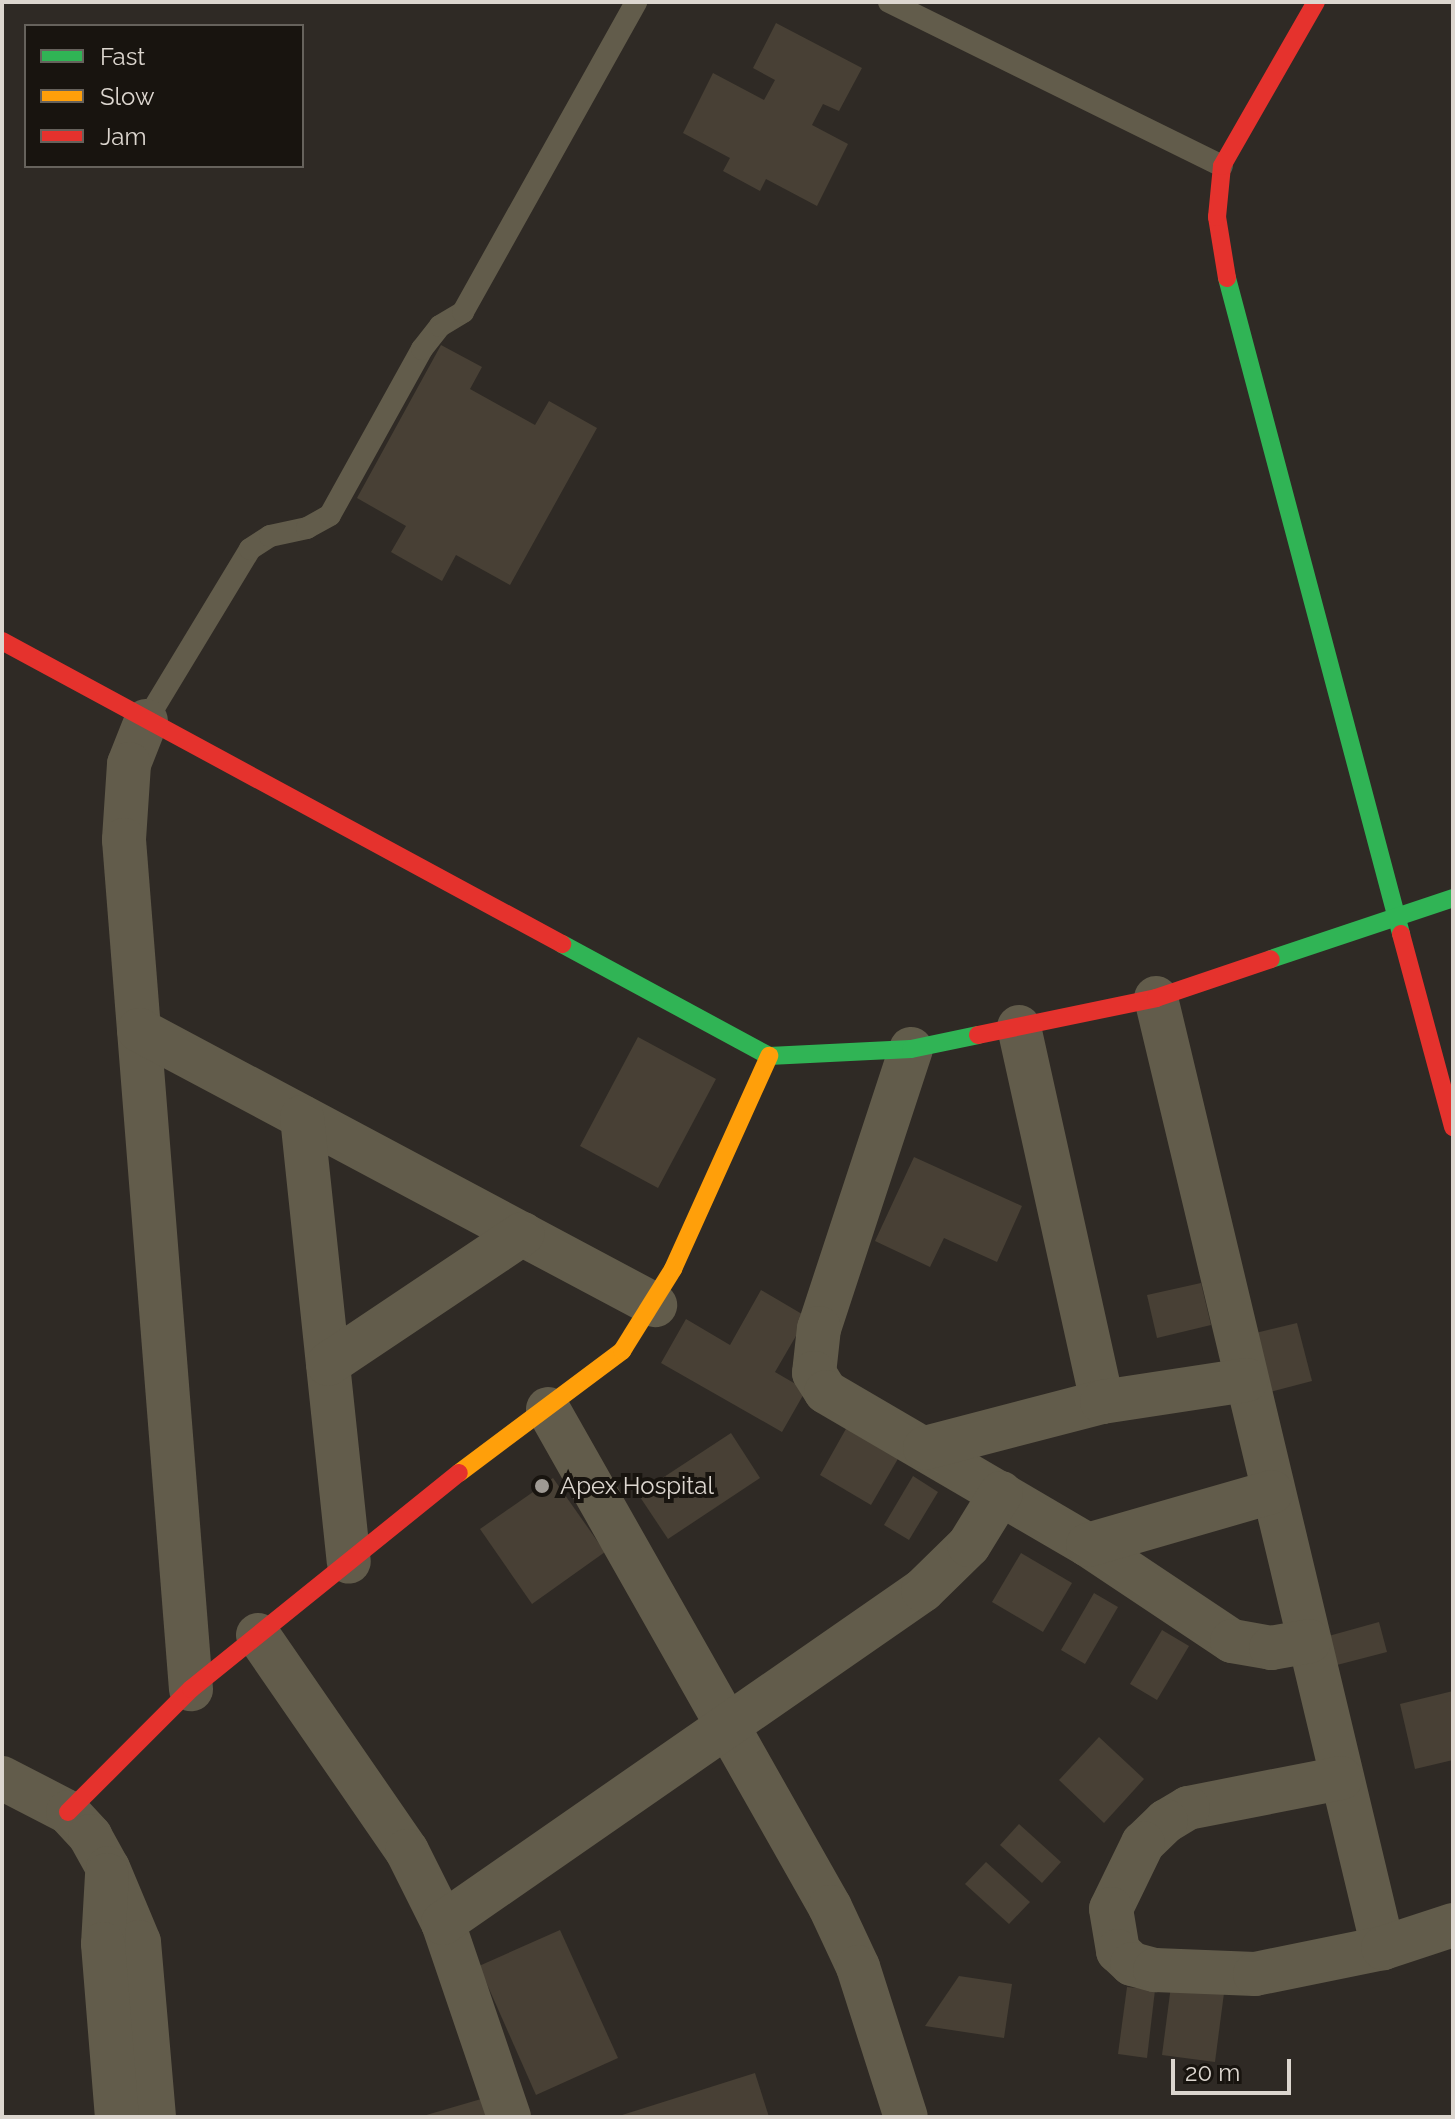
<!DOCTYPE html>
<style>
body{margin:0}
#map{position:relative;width:1455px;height:2119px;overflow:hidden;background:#2f2a25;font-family:Raleway,sans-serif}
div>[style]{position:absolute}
.building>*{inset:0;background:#484035}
.lane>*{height:22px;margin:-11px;padding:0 11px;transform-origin:11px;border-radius:11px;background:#625c4b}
.street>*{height:44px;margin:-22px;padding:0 22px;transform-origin:22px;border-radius:22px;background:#625c4b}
.fast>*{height:18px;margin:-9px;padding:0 9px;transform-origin:9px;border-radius:9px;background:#30b455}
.slow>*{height:18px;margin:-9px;padding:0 9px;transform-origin:9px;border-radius:9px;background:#ff9f0a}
.jam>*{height:18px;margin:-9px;padding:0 9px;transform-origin:9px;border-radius:9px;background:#e5322d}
.dots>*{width:22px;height:22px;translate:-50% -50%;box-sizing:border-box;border:4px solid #18140f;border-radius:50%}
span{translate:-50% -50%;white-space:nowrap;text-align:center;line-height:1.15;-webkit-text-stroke:8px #18140f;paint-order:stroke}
.poi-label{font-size:24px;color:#dcd6cf}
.left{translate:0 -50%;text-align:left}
.frame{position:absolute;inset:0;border:4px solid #dcd6cf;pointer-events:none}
.legend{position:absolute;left:24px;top:24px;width:280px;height:144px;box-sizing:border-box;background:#18140f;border:2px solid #66625c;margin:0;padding:10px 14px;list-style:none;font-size:24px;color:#dcd6cf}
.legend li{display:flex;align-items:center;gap:16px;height:40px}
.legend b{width:40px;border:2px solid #66625c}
.scale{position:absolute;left:1171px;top:2059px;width:120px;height:36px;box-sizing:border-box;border:4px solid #dcd6cf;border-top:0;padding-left:10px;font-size:24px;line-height:28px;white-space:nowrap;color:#dcd6cf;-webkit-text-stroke:6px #18140f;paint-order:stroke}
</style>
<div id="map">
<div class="building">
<i style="clip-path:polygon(776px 23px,862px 68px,839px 111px,823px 104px,812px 125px,848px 144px,817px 206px,766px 179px,760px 191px,723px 171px,730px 158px,683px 133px,713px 73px,764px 100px,775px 80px,753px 68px)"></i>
<i style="clip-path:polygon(441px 345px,482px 367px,470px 389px,535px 425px,549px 401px,597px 428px,510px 585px,456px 555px,442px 581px,391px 552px,406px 526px,357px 498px)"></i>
<i style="clip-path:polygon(638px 1037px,716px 1079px,658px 1188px,580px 1146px)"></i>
<i style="clip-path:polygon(914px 1157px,1022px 1206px,997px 1262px,944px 1238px,930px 1267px,875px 1241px)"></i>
<i style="clip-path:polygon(1201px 1283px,1211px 1325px,1157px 1338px,1147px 1295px)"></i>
<i style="clip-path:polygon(761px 1290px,807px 1317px,775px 1372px,806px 1390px,782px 1432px,661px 1363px,686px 1319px,730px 1345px)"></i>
<i style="clip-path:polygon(1297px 1323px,1312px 1381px,1258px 1395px,1243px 1336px)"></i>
<i style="clip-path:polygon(847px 1427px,899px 1457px,871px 1505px,820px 1475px)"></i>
<i style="clip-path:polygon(731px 1433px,760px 1478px,668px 1539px,638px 1494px)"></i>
<i style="clip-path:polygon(913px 1476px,938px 1492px,909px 1540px,884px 1525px)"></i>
<i style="clip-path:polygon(553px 1478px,605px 1552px,532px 1604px,480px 1529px)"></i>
<i style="clip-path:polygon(1021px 1553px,1072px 1583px,1043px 1632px,992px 1602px)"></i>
<i style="clip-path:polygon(1094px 1593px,1118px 1607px,1085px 1664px,1061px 1650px)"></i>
<i style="clip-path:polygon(1379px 1622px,1387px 1652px,1333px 1666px,1325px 1637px)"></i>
<i style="clip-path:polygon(1162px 1630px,1189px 1646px,1157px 1700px,1130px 1684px)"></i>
<i style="clip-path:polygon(1453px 1691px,1453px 1760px,1415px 1769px,1400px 1704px)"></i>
<i style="clip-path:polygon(1099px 1737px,1144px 1779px,1104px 1823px,1059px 1780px)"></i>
<i style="clip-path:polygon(1019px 1824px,1061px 1862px,1042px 1883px,1000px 1845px)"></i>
<i style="clip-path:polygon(986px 1862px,1030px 1902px,1009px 1924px,965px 1884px)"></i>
<i style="clip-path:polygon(560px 1930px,618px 2058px,536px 2095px,479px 1966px)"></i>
<i style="clip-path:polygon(959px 1976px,1012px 1984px,1004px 2038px,925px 2026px)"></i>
<i style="clip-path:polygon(1171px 1986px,1224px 1993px,1215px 2062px,1162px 2055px)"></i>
<i style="clip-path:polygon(1127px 1987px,1155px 1990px,1147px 2058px,1118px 2054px)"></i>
<i style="clip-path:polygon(755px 2073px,769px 2117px,619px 2117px,619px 2116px)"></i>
<i style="clip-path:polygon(488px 2097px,494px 2117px,423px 2117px,423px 2116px)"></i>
</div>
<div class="lane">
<i style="left:889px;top:2px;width:371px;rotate:26.2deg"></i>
<i style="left:146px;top:721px;width:201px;rotate:-58.8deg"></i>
<i style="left:250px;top:549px;width:24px;rotate:-33deg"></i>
<i style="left:270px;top:536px;width:38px;rotate:-12deg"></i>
<i style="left:307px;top:528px;width:26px;rotate:-29deg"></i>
<i style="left:330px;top:515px;width:190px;rotate:-61deg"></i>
<i style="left:422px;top:349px;width:29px;rotate:-52deg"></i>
<i style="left:440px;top:326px;width:27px;rotate:-31deg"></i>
<i style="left:463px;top:312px;width:355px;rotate:-60.8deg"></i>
</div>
<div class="street">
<i style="left:146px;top:721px;width:46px;rotate:111.6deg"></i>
<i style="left:129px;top:764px;width:76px;rotate:93.8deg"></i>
<i style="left:124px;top:840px;width:852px;rotate:85.49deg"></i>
<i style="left:1156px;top:998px;width:977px;rotate:76.56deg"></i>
<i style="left:1019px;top:1027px;width:384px;rotate:77.5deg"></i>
<i style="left:139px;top:1030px;width:585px;rotate:28.06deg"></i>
<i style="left:911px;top:1049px;width:294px;rotate:108.2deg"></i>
<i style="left:819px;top:1328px;width:45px;rotate:96.3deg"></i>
<i style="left:814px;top:1373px;width:22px;rotate:58deg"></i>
<i style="left:826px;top:1392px;width:303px;rotate:30.3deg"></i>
<i style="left:1088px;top:1545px;width:173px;rotate:33.7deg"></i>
<i style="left:1232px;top:1641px;width:40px;rotate:10deg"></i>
<i style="left:1271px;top:1648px;width:39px;rotate:-10deg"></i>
<i style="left:302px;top:1117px;width:447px;rotate:84deg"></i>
<i style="left:328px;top:1364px;width:234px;rotate:-33.8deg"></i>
<i style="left:548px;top:1409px;width:572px;rotate:60.48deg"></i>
<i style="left:830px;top:1907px;width:66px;rotate:65deg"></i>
<i style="left:858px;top:1967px;width:157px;rotate:72.3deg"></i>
<i style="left:925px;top:1448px;width:183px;rotate:-14.6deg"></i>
<i style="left:1102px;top:1402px;width:146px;rotate:-8.7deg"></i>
<i style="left:1088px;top:1545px;width:191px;rotate:-16.1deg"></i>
<i style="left:258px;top:1635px;width:262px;rotate:55.4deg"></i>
<i style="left:407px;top:1851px;width:80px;rotate:63.4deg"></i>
<i style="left:443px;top:1923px;width:205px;rotate:71.2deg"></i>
<i style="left:2px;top:1778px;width:74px;rotate:27.3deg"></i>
<i style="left:68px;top:1812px;width:33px;rotate:47deg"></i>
<i style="left:90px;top:1836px;width:37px;rotate:61deg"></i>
<i style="left:108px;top:1868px;width:80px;rotate:67.3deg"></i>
<i style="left:139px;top:1942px;width:176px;rotate:85.1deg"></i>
<i style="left:1341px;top:1778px;width:156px;rotate:168.9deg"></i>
<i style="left:1188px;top:1808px;width:26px;rotate:149deg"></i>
<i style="left:1166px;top:1821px;width:32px;rotate:136deg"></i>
<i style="left:1143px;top:1843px;width:73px;rotate:115.9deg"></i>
<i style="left:1111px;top:1909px;width:43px;rotate:80.5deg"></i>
<i style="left:1118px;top:1951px;width:19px;rotate:43deg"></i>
<i style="left:1132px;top:1964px;width:24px;rotate:15deg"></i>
<i style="left:1155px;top:1970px;width:100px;rotate:2.3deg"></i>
<i style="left:1255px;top:1974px;width:131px;rotate:-11.5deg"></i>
<i style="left:1383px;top:1948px;width:74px;rotate:-18.2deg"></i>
<i style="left:107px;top:1875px;width:69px;rotate:93.3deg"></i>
<i style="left:103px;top:1944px;width:174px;rotate:85.4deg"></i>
<i style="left:443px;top:1923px;width:584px;rotate:-34.75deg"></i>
<i style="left:923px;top:1590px;width:64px;rotate:-44.4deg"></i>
<i style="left:969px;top:1545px;width:61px;rotate:-58.4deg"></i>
</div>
<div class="fast">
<i style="left:1227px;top:278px;width:679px;rotate:75.14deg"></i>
<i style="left:562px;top:944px;width:235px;rotate:28.4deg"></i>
<i style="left:769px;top:1056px;width:142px;rotate:-2.8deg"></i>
<i style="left:911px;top:1049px;width:68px;rotate:-11.8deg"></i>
<i style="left:1271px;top:959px;width:192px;rotate:-18.5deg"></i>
</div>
<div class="slow">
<i style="left:459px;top:1473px;width:204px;rotate:-36.8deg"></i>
<i style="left:622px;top:1351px;width:97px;rotate:-58.1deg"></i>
<i style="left:673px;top:1269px;width:234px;rotate:-65.7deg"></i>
</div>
<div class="jam">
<i style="left:1227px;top:278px;width:62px;rotate:-99.3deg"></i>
<i style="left:1217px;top:217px;width:51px;rotate:-84.4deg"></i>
<i style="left:1222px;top:166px;width:189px;rotate:-60.2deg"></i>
<i style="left:2px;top:641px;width:637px;rotate:28.42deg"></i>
<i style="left:1401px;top:934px;width:200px;rotate:74.9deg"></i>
<i style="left:978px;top:1035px;width:182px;rotate:-11.7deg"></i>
<i style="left:1156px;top:998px;width:121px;rotate:-18.7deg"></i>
<i style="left:68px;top:1812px;width:174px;rotate:-45deg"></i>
<i style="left:191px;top:1689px;width:344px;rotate:-38.9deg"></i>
</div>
<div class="dots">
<i style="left:542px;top:1486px;background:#9f9a94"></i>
</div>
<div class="poi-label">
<span class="left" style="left:560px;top:1486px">Apex Hospital</span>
</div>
<div class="frame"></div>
<ul class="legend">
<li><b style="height:10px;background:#30b455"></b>Fast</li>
<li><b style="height:10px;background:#ff9f0a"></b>Slow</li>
<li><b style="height:10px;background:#e5322d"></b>Jam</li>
</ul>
<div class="scale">20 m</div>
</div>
